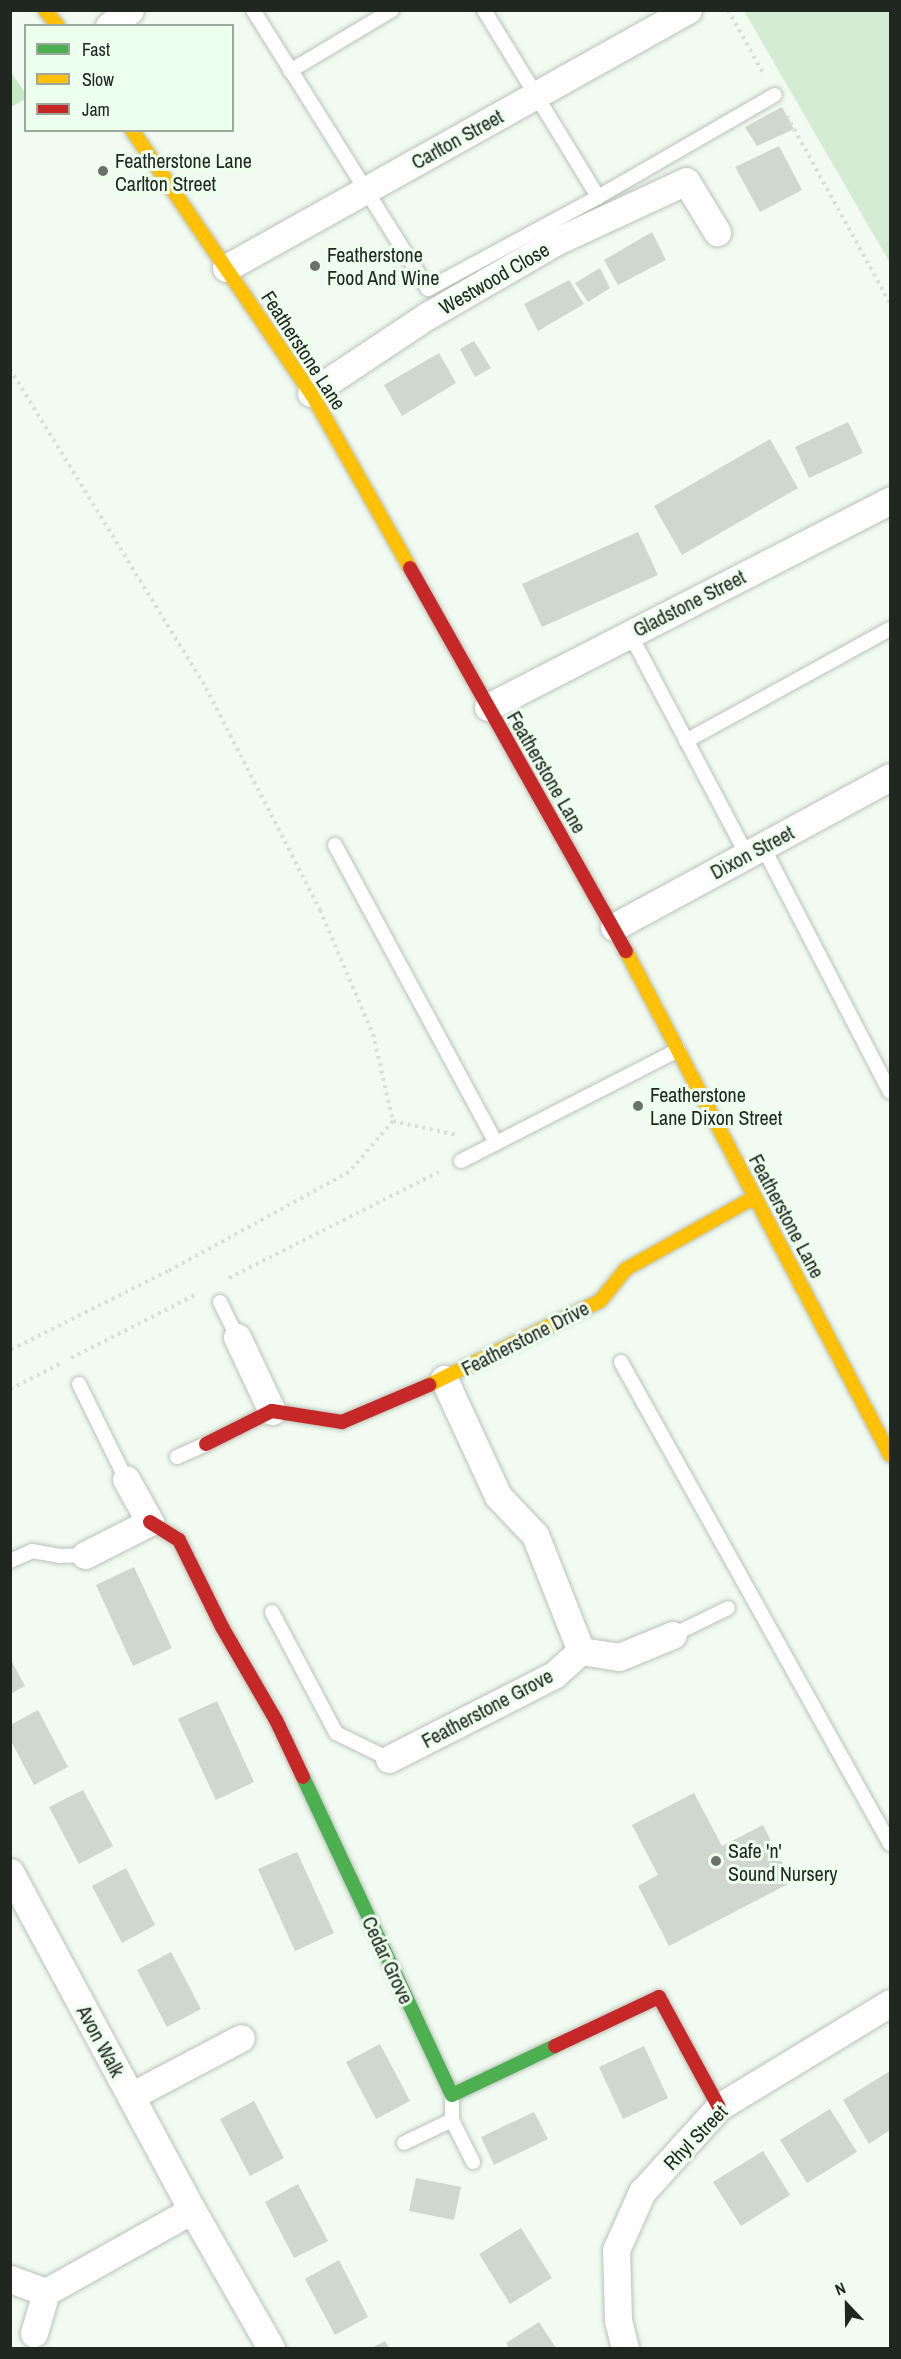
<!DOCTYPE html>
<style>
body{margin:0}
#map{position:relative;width:901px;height:2359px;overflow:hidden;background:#f1fbf1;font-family:"Archivo Narrow",sans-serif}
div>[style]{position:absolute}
.green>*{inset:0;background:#d4ebd4}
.forest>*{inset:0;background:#c6e9c6}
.building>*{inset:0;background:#cfd7cf}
.path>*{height:4px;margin-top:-2px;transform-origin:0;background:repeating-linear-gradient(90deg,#dcdedc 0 3px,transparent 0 7.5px)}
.roads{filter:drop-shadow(0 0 2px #b9c1b9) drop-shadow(0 0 2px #b9c1b9)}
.lane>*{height:14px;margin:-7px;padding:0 7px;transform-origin:7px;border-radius:7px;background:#fdfefd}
.street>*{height:27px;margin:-13.5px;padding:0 13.5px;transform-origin:13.5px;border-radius:13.5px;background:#fdfefd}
.fast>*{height:14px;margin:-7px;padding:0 7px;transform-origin:7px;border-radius:7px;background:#4caf50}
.slow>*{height:14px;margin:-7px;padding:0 7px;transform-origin:7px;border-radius:7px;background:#ffc107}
.jam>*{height:14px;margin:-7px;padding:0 7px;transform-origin:7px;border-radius:7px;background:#c62828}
.dots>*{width:16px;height:16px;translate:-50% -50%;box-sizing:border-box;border:3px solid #edffed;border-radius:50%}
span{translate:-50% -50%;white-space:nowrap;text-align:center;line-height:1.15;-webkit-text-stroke:6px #edffed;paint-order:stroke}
.street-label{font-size:20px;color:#202620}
.poi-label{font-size:20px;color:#202620}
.left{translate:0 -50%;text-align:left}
.frame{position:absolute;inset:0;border:12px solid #202620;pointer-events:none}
.legend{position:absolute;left:24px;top:24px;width:210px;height:108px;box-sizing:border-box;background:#edffed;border:2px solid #9ba89b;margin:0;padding:8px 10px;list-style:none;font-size:18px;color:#202620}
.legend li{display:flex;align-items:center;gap:12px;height:30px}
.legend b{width:30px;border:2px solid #9ba89b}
.north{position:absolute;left:817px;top:2275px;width:60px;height:60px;-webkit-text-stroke:4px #edffed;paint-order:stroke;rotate:338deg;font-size:16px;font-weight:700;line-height:24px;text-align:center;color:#202620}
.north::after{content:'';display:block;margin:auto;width:21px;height:27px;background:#202620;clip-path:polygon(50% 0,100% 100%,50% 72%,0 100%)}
</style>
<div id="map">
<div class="green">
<i style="clip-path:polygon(744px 11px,890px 11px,890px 263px)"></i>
</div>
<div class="forest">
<i style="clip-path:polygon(10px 71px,26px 94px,25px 99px,11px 107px)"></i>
</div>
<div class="building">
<i style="clip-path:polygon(782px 107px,794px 129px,757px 146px,745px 127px)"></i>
<i style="clip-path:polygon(779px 146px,802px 190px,760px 212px,735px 167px)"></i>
<i style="clip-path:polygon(652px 232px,666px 260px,618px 285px,604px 260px)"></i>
<i style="clip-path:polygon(600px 268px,610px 288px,588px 302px,575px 283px)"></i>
<i style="clip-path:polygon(569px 280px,584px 304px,538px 331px,524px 304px)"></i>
<i style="clip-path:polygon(474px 341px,491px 368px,475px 377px,460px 349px)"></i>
<i style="clip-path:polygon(439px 353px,456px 383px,402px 416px,384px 385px)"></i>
<i style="clip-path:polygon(848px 422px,863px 453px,809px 478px,795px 447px)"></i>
<i style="clip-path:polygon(770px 439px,798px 488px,682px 555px,654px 506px)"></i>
<i style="clip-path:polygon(638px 532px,658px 575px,542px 627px,522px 584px)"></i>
<i style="clip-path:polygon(134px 1567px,172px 1648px,133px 1666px,96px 1585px)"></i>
<i style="clip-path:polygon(10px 1658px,25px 1686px,10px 1694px)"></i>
<i style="clip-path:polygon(217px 1701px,254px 1782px,216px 1800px,178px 1719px)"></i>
<i style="clip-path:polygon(38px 1710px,68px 1767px,34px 1785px,10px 1739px,10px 1725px)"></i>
<i style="clip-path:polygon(83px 1790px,113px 1846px,79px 1864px,49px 1807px)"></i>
<i style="clip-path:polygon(694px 1793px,722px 1846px,763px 1825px,792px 1882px,669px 1946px,638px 1886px,658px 1875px,632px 1825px)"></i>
<i style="clip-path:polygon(297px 1852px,334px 1933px,295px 1951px,258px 1869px)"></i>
<i style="clip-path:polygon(126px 1868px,155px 1925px,122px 1943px,92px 1886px)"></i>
<i style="clip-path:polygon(171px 1952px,201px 2009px,167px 2027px,137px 1970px)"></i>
<i style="clip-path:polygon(380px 2044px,410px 2101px,376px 2119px,346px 2062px)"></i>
<i style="clip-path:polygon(644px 2046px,668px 2098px,623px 2119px,599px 2067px)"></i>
<i style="clip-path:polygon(890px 2071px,890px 2130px,869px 2144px,843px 2100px)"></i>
<i style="clip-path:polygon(254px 2101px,284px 2158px,250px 2176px,220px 2119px)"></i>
<i style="clip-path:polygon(830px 2109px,857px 2152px,807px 2183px,780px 2140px)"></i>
<i style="clip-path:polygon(534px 2112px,548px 2139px,494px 2165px,481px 2137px)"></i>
<i style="clip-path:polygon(763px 2151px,790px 2195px,741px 2226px,713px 2182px)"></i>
<i style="clip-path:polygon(416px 2178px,461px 2187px,454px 2220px,409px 2211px)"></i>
<i style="clip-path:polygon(298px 2184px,328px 2241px,294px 2258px,265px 2202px)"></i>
<i style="clip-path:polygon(521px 2228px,552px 2278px,510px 2304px,479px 2254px)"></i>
<i style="clip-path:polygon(339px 2260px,368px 2317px,335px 2335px,305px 2279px)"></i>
<i style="clip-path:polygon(539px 2322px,556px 2348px,509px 2348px,506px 2343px)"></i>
<i style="clip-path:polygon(385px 2341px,389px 2348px,371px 2348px)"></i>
</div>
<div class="path">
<i style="left:728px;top:10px;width:72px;rotate:60.9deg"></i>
<i style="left:787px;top:116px;width:213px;rotate:61.2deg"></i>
<i style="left:10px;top:369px;width:374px;rotate:58.4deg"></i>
<i style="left:206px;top:688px;width:250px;rotate:62.8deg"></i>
<i style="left:320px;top:910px;width:135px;rotate:66.9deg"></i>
<i style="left:373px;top:1034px;width:89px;rotate:77.1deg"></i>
<i style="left:393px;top:1121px;width:67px;rotate:130.8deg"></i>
<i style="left:349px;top:1172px;width:206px;rotate:151.3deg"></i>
<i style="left:168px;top:1271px;width:177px;rotate:153.4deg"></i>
<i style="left:393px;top:1121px;width:66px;rotate:12.3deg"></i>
<i style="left:229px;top:1278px;width:235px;rotate:-26.8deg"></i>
<i style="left:71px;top:1358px;width:139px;rotate:-26.9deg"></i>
<i style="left:10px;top:1389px;width:60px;rotate:-26.6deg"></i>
</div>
<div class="roads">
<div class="lane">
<i style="left:253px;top:10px;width:329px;rotate:57.9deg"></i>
<i style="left:428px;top:289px;width:193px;rotate:-28.4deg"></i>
<i style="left:484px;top:10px;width:219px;rotate:58.6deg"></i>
<i style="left:598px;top:197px;width:204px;rotate:-30deg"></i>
<i style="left:290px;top:71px;width:119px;rotate:-30.9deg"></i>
<i style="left:630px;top:634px;width:250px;rotate:62.1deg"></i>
<i style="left:686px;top:741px;width:233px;rotate:-28.8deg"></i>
<i style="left:335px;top:845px;width:339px;rotate:61.6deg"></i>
<i style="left:763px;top:847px;width:276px;rotate:62.6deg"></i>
<i style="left:461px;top:1161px;width:244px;rotate:-27.1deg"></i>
<i style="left:220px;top:1302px;width:39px;rotate:64deg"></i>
<i style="left:621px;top:1362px;width:552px;rotate:60.83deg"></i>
<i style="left:79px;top:1384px;width:106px;rotate:63.7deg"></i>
<i style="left:177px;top:1457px;width:32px;rotate:-24deg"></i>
<i style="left:10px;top:1561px;width:24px;rotate:-24deg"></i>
<i style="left:32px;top:1551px;width:28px;rotate:10deg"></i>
<i style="left:60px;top:1556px;width:25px;rotate:-2deg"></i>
<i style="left:272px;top:1612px;width:137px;rotate:62.1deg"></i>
<i style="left:336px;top:1733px;width:59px;rotate:26.1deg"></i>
<i style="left:673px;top:1635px;width:61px;rotate:-26.1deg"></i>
<i style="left:452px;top:2095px;width:25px;rotate:90deg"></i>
<i style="left:452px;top:2120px;width:47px;rotate:63.4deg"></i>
<i style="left:404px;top:2143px;width:53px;rotate:-25.6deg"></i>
</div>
<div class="street">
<i style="left:109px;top:26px;width:26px;rotate:-37deg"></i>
<i style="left:226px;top:268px;width:529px;rotate:-29.18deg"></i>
<i style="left:311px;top:393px;width:139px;rotate:-33.6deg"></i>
<i style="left:427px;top:316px;width:150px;rotate:-30deg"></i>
<i style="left:557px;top:241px;width:142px;rotate:-24.9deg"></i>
<i style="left:686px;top:181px;width:60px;rotate:58.7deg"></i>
<i style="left:488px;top:707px;width:452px;rotate:-27.2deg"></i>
<i style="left:614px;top:927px;width:314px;rotate:-28.5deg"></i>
<i style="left:237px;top:1337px;width:82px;rotate:64.7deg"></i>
<i style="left:85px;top:1555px;width:73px;rotate:-26.9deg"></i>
<i style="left:150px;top:1522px;width:49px;rotate:-119.2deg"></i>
<i style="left:581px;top:1651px;width:38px;rotate:9deg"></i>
<i style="left:619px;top:1657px;width:58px;rotate:-22.2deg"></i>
<i style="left:389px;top:1759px;width:185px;rotate:-27deg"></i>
<i style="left:554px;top:1675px;width:36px;rotate:-42deg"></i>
<i style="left:581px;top:1651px;width:125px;rotate:-111.6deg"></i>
<i style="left:535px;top:1535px;width:54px;rotate:-133.5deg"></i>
<i style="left:498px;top:1496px;width:129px;rotate:-114.8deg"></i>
<i style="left:10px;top:1872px;width:384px;rotate:61.7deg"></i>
<i style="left:192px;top:2210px;width:159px;rotate:60.2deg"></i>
<i style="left:131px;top:2096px;width:124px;rotate:-27.8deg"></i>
<i style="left:10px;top:2279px;width:38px;rotate:20deg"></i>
<i style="left:46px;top:2292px;width:43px;rotate:106.3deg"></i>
<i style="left:46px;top:2292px;width:167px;rotate:-29.3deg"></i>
<i style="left:625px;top:2348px;width:29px;rotate:-104deg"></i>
<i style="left:618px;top:2320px;width:70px;rotate:-91.6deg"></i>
<i style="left:616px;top:2250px;width:64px;rotate:-65.9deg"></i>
<i style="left:642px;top:2192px;width:115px;rotate:-47.8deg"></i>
<i style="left:719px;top:2107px;width:200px;rotate:-31.3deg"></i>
</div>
<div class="fast">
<i style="left:303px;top:1777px;width:351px;rotate:64.9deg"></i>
<i style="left:452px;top:2095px;width:114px;rotate:-25.4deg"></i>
</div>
<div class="slow">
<i style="left:45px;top:10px;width:21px;rotate:51deg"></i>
<i style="left:132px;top:130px;width:318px;rotate:55.8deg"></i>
<i style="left:311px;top:393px;width:201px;rotate:60.5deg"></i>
<i style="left:626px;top:951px;width:569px;rotate:62.35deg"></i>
<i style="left:429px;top:1385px;width:191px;rotate:-26.2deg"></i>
<i style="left:600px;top:1301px;width:41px;rotate:-50.9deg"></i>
<i style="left:626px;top:1269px;width:148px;rotate:-29.2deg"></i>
</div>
<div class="jam">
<i style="left:410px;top:568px;width:440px;rotate:60.6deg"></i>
<i style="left:206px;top:1444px;width:74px;rotate:-26.6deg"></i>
<i style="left:272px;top:1411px;width:71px;rotate:8.9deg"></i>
<i style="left:342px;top:1422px;width:95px;rotate:-23deg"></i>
<i style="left:150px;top:1522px;width:34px;rotate:32deg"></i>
<i style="left:179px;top:1540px;width:97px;rotate:63.7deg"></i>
<i style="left:222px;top:1627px;width:108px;rotate:59.9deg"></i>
<i style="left:276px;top:1720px;width:63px;rotate:64.7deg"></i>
<i style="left:555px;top:2046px;width:115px;rotate:-25.2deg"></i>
<i style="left:659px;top:1997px;width:125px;rotate:61.4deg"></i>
</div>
</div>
<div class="dots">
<i style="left:103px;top:171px;background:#697169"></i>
<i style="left:315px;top:266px;background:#697169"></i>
<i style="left:638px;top:1106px;background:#697169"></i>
<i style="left:716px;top:1861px;background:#697169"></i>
</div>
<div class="street-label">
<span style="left:457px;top:139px;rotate:-29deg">Carlton Street</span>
<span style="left:494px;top:278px;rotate:-30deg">Westwood Close</span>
<span style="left:304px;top:350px;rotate:57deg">Featherstone Lane</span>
<span style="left:689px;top:603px;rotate:-27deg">Gladstone Street</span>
<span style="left:547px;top:772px;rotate:60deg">Featherstone Lane</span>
<span style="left:752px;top:852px;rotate:-28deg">Dixon Street</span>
<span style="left:787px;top:1216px;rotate:62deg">Featherstone Lane</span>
<span style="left:525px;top:1338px;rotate:-27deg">Featherstone Drive</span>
<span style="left:487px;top:1708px;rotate:-28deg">Featherstone Grove</span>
<span style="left:388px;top:1960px;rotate:65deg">Cedar Grove</span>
<span style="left:101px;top:2041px;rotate:62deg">Avon Walk</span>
<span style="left:695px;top:2137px;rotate:-46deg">Rhyl Street</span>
</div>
<div class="poi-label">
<span class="left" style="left:115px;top:172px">Featherstone Lane<br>Carlton Street</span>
<span class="left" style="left:327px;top:266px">Featherstone<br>Food And Wine</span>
<span class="left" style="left:650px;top:1106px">Featherstone<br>Lane Dixon Street</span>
<span class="left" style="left:728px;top:1862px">Safe 'n'<br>Sound Nursery</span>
</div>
<div class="frame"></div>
<ul class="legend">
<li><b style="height:8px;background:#4caf50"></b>Fast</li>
<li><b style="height:8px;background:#ffc107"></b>Slow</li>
<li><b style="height:8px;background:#c62828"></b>Jam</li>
</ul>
<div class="north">N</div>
</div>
